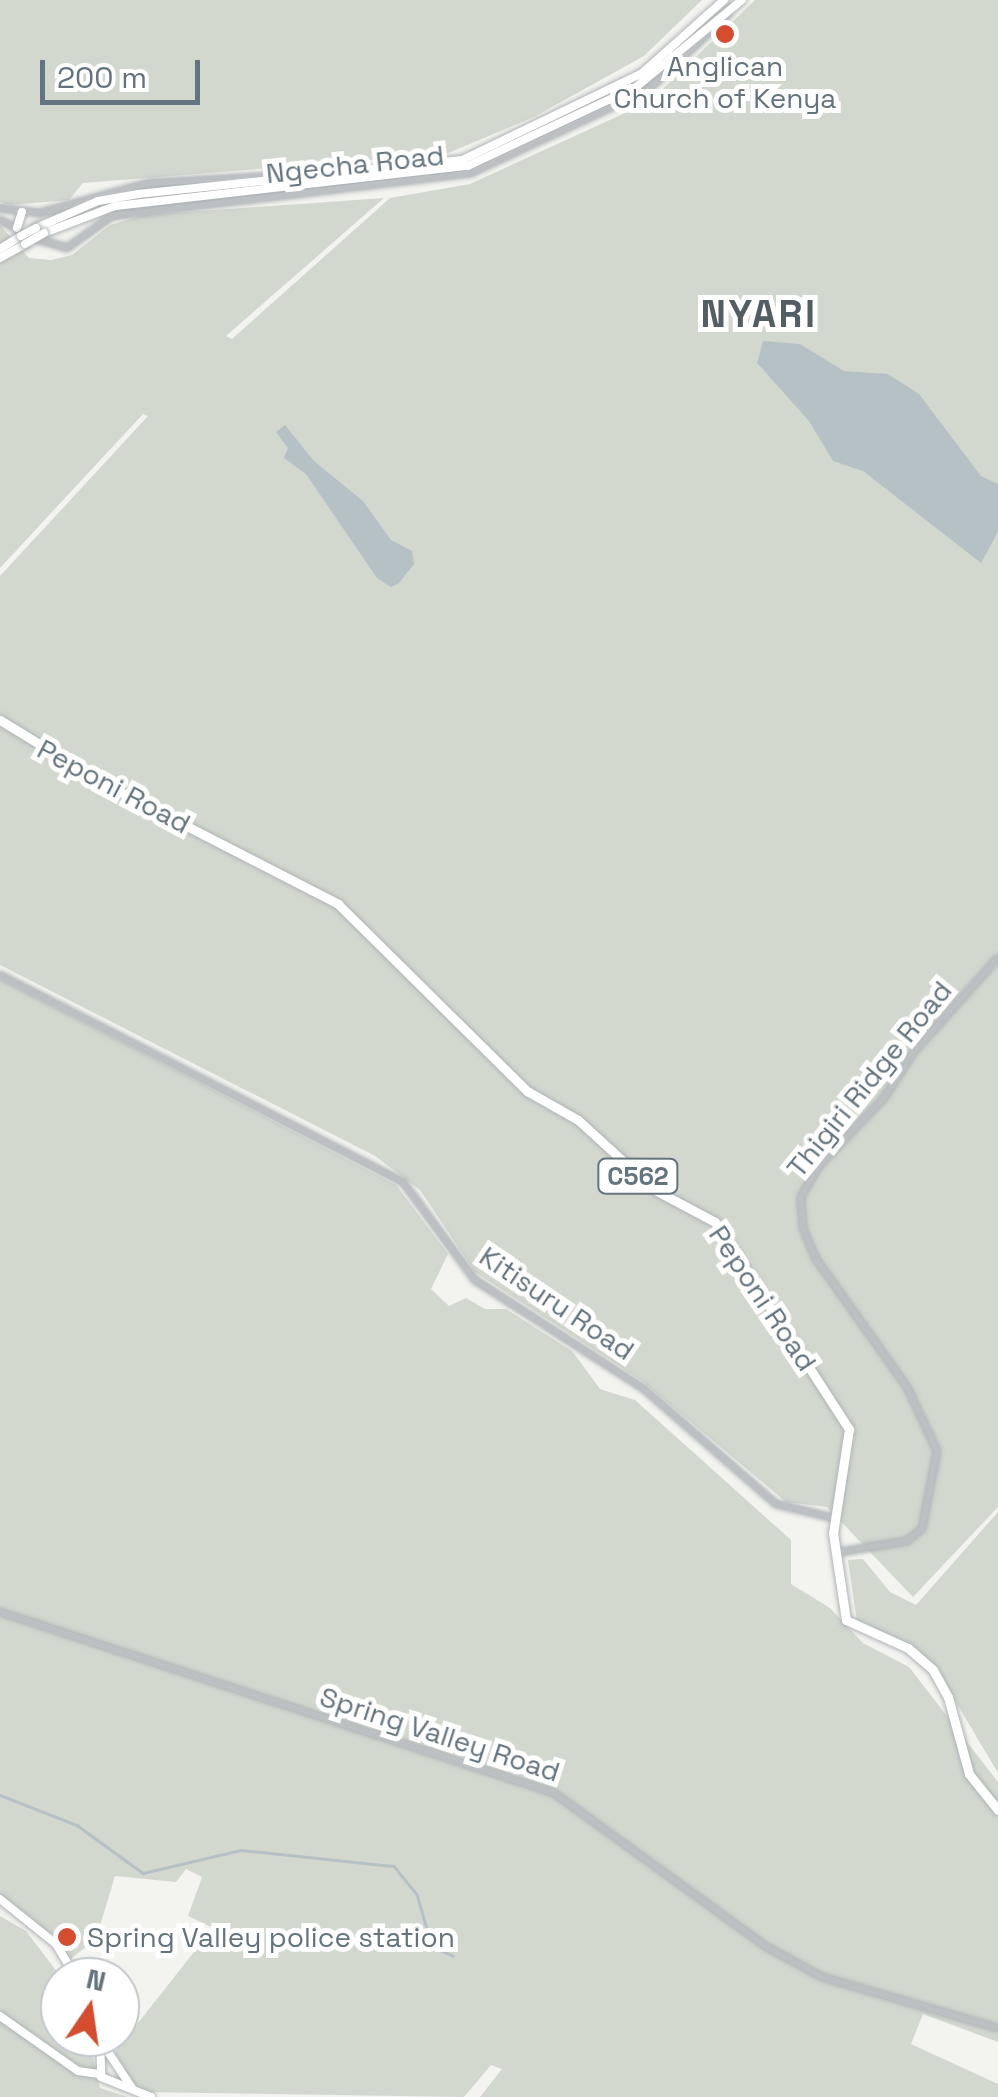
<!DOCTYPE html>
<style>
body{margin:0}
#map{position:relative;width:998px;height:2097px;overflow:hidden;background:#f3f3ef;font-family:"Space Grotesk",sans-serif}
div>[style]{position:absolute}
.green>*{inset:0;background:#d3d8cf}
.water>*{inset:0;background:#b5c1c5}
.stream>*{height:2.5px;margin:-1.25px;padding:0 1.25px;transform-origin:1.25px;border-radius:1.25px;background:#b5c1c5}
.roads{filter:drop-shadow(0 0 2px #afb4b7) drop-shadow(0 0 2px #afb4b7)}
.tertiary>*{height:6px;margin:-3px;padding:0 3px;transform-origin:3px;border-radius:3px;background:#bcc0c3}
.secondary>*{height:8px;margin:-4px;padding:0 4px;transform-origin:4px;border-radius:4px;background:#fff}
.primary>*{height:9px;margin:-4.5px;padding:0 4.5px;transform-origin:4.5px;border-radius:4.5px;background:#fff}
.bridges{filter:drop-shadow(0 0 2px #afb4b7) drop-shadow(0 0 2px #afb4b7)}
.secondary-bridge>*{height:8px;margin:-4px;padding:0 4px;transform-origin:4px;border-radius:4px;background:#fff}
.dots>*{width:28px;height:28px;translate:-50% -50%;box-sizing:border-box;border:5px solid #fff;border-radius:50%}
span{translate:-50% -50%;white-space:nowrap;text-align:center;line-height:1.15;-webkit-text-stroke:10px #fff;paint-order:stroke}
.shield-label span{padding:2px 8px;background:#fff;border:2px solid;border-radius:8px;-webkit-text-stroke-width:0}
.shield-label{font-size:25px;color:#64747e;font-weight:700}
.poi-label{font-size:28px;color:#64747e}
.left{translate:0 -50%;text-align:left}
.street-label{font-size:28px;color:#64747e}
.district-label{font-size:38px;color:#525d64;font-weight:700;letter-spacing:2.5px}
.north{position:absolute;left:40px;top:1957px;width:100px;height:100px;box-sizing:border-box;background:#fff;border:2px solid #c1c7cb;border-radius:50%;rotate:13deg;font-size:28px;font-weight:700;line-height:40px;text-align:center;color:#64747e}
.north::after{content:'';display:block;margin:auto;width:35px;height:45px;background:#d54d2e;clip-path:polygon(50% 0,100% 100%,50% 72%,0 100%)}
.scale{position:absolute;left:40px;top:60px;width:160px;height:45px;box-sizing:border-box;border:5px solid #64747e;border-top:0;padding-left:12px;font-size:30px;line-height:35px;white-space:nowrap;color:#64747e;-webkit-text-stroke:8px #fff;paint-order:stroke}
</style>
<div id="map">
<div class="green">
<i style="clip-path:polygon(0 0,702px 0,644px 56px,534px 117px,446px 154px,83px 183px,69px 200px,11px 205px,0 202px)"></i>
<i style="clip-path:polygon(755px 0,998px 0,998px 1507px,913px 1597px,827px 1507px,786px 1502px,642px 1381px,475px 1272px,420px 1190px,375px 1156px,0 965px,0 576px,148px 416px,143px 414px,0 568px,0 225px,29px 258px,51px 260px,72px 255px,110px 225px,144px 215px,384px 198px,226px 336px,232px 339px,390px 198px,470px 184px,649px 102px)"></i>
<i style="clip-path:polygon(0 979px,396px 1185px,448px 1254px,431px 1289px,449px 1306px,466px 1298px,485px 1309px,506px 1309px,572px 1351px,600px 1389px,635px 1400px,791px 1540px,791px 1584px,830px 1608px,863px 1643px,909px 1667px,998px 1782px,998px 2042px,923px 2014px,911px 2044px,998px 2084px,998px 2097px,480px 2097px,502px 2069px,491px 2065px,464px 2097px,137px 2092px,115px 2052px,213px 1928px,188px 1916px,202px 1877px,186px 1869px,176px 1882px,115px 1876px,96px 1939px,69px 1960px,54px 1936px,0 1896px)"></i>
<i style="clip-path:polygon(998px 1512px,998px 1773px,935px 1667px,857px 1622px,848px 1560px,863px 1559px,890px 1592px,916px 1605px)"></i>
<i style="clip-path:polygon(0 1916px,26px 1931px,61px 1977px,60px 2037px,88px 2037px,100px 2088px,128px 2097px,0 2097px)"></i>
</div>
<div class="water">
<i style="clip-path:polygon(763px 341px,800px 344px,844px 371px,888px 374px,919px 394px,981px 476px,998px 484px,998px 532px,981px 563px,863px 471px,833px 461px,809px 421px,757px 363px)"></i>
<i style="clip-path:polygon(285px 425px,314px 461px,363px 501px,391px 540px,412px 551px,414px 564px,399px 583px,391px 587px,377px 578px,306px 474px,284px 458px,288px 448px,276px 432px)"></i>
</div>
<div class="stream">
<i style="left:0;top:1795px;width:83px;rotate:21.3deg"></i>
<i style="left:77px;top:1825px;width:82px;rotate:36deg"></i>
<i style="left:143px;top:1873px;width:101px;rotate:-13.2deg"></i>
<i style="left:241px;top:1850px;width:154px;rotate:6deg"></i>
<i style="left:394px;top:1866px;width:36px;rotate:51deg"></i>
<i style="left:417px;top:1894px;width:54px;rotate:73.9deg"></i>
<i style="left:432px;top:1946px;width:23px;rotate:25deg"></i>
</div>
<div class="roads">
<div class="tertiary">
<i style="left:0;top:208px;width:40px;rotate:7.1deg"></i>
<i style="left:40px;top:213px;width:113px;rotate:-15.4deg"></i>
<i style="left:149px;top:183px;width:145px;rotate:-3.2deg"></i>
<i style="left:0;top:220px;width:20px;rotate:27deg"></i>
<i style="left:33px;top:238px;width:35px;rotate:16deg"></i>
<i style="left:67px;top:248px;width:55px;rotate:-35.4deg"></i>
<i style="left:112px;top:216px;width:362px;rotate:-6.8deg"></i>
<i style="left:471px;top:173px;width:195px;rotate:-25.1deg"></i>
<i style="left:648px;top:90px;width:111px;rotate:-43.2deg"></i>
<i style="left:0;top:975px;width:453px;rotate:27.2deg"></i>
<i style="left:403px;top:1182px;width:122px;rotate:53.7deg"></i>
<i style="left:475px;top:1280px;width:201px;rotate:32.8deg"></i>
<i style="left:644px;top:1389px;width:175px;rotate:41.1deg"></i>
<i style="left:776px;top:1504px;width:60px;rotate:13.6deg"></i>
<i style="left:840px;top:1552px;width:68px;rotate:-9.3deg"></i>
<i style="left:907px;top:1541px;width:19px;rotate:-39deg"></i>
<i style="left:922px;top:1529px;width:79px;rotate:-79.1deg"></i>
<i style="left:937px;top:1451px;width:71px;rotate:-115.1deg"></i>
<i style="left:907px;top:1387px;width:157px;rotate:-125.4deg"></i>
<i style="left:816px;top:1259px;width:33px;rotate:-113deg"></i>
<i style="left:803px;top:1229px;width:32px;rotate:-94deg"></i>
<i style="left:801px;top:1197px;width:34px;rotate:-60deg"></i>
<i style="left:818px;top:1167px;width:95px;rotate:-46.3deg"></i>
<i style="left:884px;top:1098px;width:54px;rotate:-57.2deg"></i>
<i style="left:913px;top:1053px;width:127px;rotate:-48.2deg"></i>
<i style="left:0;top:1612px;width:583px;rotate:18.09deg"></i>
<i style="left:554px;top:1793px;width:263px;rotate:35.9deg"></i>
<i style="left:767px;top:1947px;width:63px;rotate:28.6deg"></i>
<i style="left:822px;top:1977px;width:183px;rotate:16.2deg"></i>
</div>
<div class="secondary">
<i style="left:17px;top:228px;width:17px;rotate:-73deg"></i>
<i style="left:36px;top:228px;width:68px;rotate:-23.5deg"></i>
<i style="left:98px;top:201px;width:41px;rotate:-9.9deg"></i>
<i style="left:138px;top:194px;width:326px;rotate:-6deg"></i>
<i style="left:462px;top:160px;width:199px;rotate:-25.7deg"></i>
<i style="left:641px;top:74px;width:111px;rotate:-41.7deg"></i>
<i style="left:44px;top:233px;width:76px;rotate:-20.8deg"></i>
<i style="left:115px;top:206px;width:355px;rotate:-6.5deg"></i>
<i style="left:468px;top:166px;width:186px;rotate:-25.2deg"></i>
<i style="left:636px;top:87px;width:137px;rotate:-39.4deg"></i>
<i style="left:0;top:249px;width:25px;rotate:-32deg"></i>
<i style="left:0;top:258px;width:29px;rotate:-29deg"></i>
<i style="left:0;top:1899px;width:72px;rotate:38.8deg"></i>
<i style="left:56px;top:1944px;width:39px;rotate:59deg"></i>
<i style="left:0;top:2016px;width:95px;rotate:35.2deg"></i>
<i style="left:78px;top:2071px;width:21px;rotate:8deg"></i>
<i style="left:100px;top:2039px;width:38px;rotate:88deg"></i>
<i style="left:101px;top:2077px;width:54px;rotate:21.8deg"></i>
<i style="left:100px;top:2040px;width:58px;rotate:56.3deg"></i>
</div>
<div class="primary">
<i style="left:0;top:720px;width:119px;rotate:31.5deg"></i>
<i style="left:101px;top:782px;width:267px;rotate:27.2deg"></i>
<i style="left:338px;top:904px;width:266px;rotate:44.7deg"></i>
<i style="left:527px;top:1091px;width:59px;rotate:29.6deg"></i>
<i style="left:578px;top:1120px;width:104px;rotate:42.3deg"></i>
<i style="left:655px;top:1190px;width:68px;rotate:28.1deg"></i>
<i style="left:715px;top:1222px;width:247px;rotate:57.1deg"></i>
<i style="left:849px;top:1429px;width:105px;rotate:98.7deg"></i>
<i style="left:833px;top:1533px;width:88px;rotate:81.5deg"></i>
<i style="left:846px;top:1620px;width:68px;rotate:24.3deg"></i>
<i style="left:908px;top:1648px;width:33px;rotate:41deg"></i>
<i style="left:933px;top:1670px;width:31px;rotate:61deg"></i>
<i style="left:948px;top:1697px;width:80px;rotate:74.7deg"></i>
<i style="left:969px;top:1774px;width:46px;rotate:51.1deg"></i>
</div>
</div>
<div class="bridges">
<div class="secondary-bridge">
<i style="left:21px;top:236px;width:17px;rotate:-28deg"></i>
<i style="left:25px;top:244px;width:22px;rotate:-30deg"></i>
</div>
</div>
<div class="dots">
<i style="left:725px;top:34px;background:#d54d2e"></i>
<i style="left:67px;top:1937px;background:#d54d2e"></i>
</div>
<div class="shield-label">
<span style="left:638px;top:1176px">C562</span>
</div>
<div class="poi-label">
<span style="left:725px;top:82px">Anglican<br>Church of Kenya</span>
<span class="left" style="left:87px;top:1937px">Spring Valley police station</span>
</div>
<div class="street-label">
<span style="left:355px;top:164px;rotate:-6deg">Ngecha Road</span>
<span style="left:114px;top:786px;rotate:28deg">Peponi Road</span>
<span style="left:869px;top:1079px;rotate:-51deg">Thigiri Ridge Road</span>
<span style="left:763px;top:1298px;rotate:56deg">Peponi Road</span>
<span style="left:557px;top:1303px;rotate:34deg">Kitisuru Road</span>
<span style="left:440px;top:1734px;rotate:18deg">Spring Valley Road</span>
</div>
<div class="district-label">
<span style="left:759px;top:315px">NYARI</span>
</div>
<div class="north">N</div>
<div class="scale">200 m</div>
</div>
